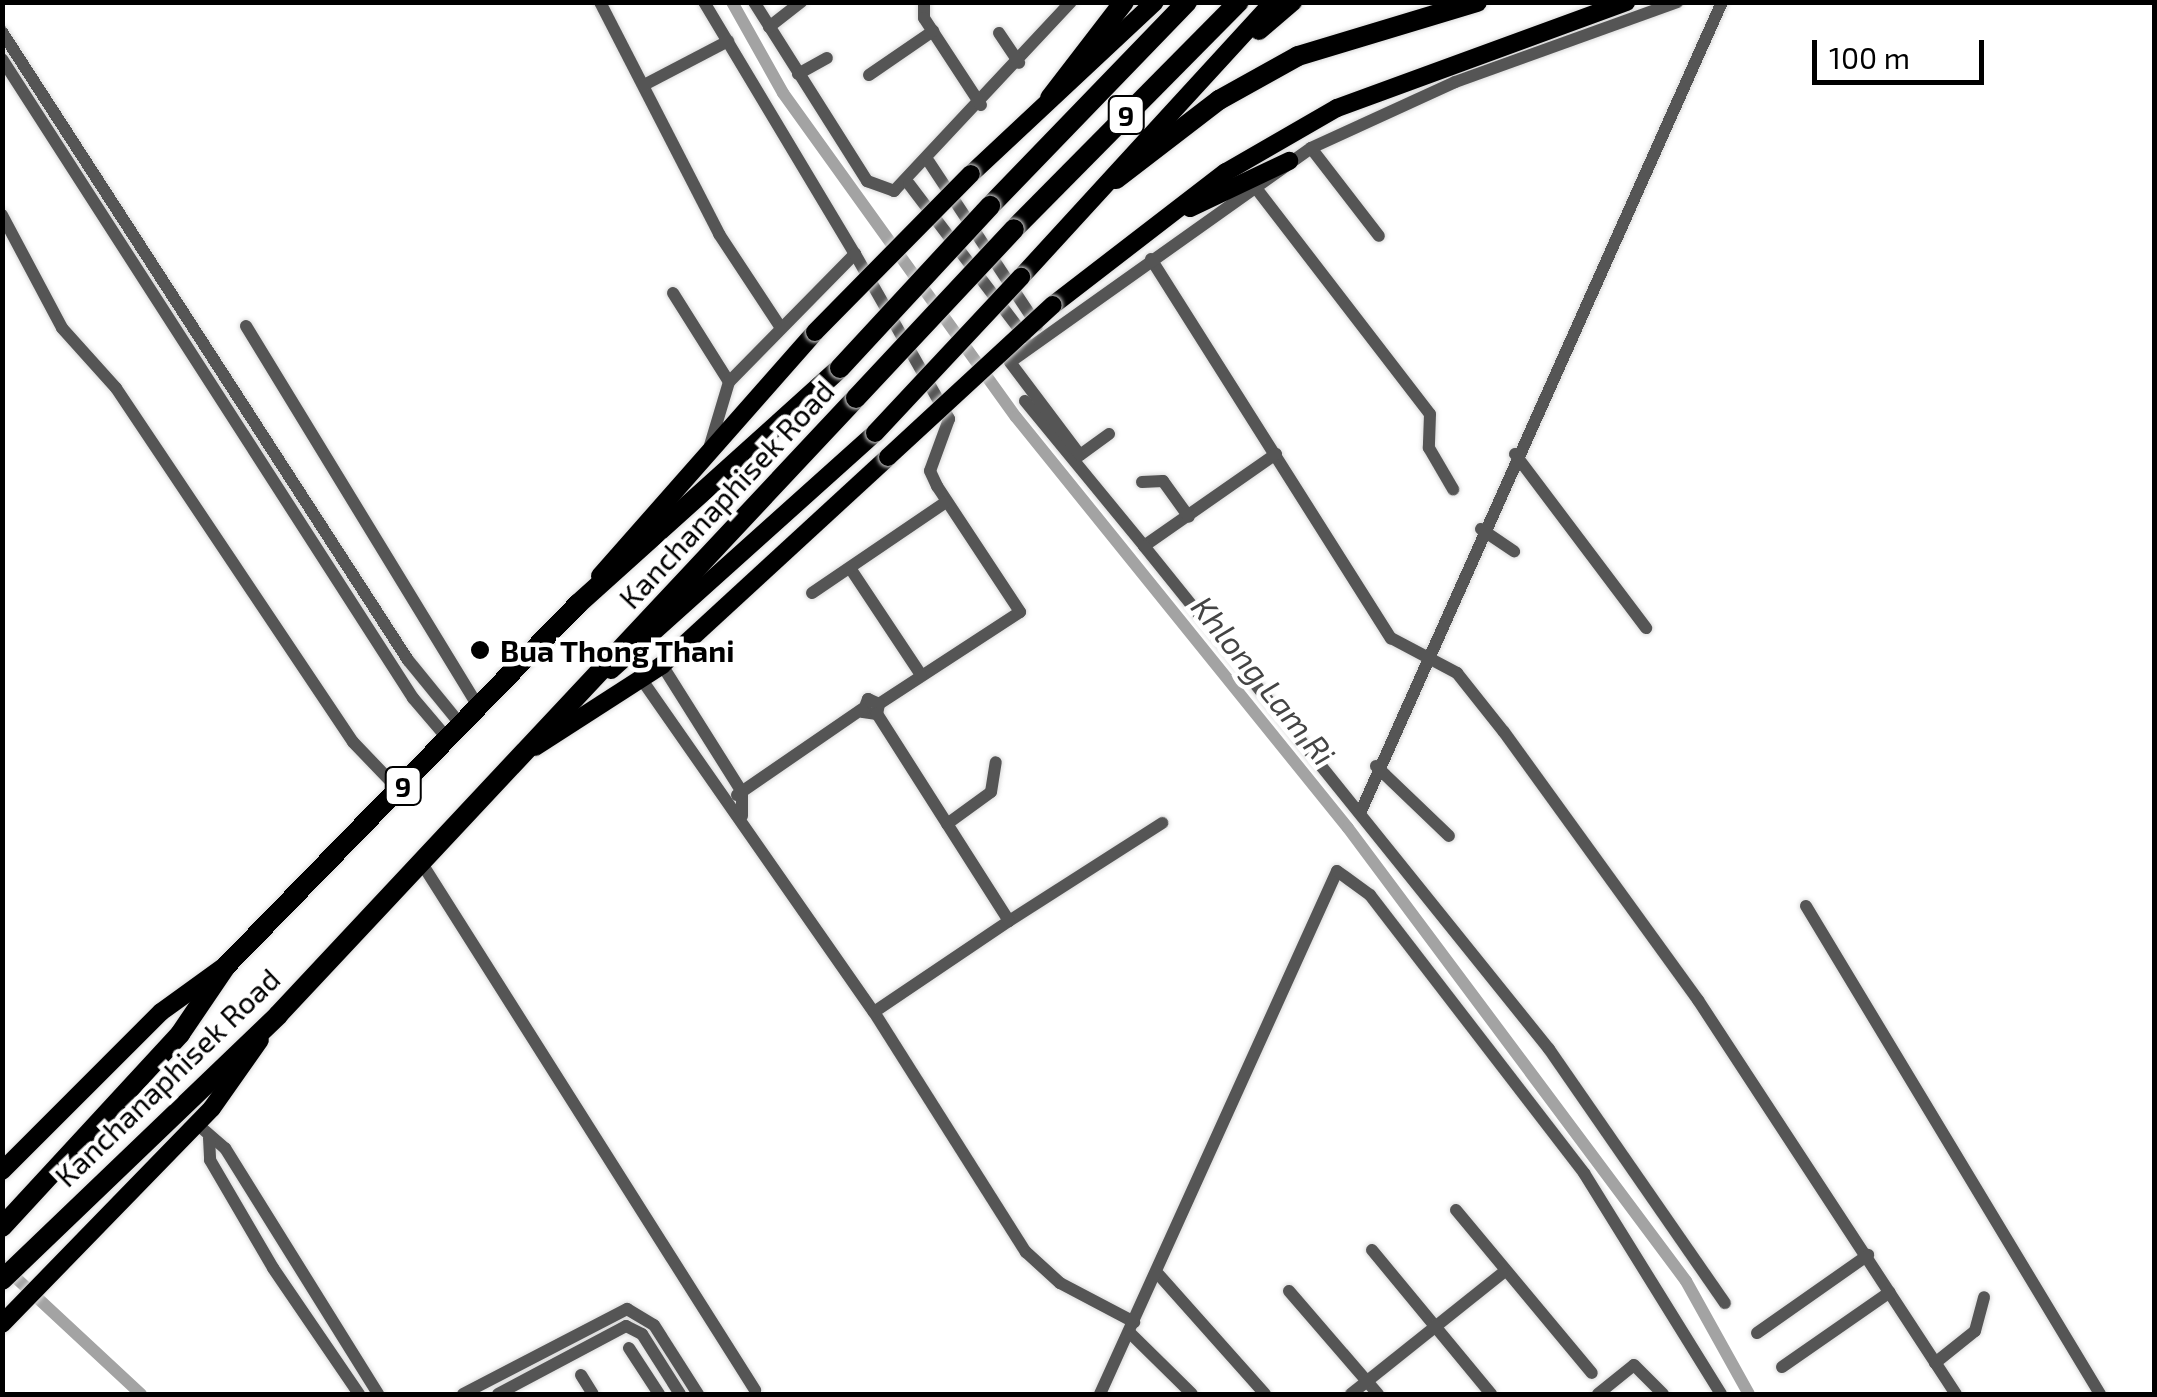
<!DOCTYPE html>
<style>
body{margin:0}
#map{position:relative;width:2157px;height:1397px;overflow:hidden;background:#fff;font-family:"Exo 2",sans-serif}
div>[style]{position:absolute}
.canal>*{height:12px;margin:-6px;padding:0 6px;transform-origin:6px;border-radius:6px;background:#a3a3a3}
.roads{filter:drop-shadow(0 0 2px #dbdbdb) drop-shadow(0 0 2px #dbdbdb)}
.minor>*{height:12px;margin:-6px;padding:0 6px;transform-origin:6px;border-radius:6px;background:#555}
.major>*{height:18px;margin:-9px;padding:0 9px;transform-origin:9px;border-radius:9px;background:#000}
.highway>*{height:20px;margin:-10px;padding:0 10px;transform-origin:10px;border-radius:10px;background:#000}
.bridges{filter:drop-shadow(0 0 2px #dbdbdb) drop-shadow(0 0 2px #dbdbdb)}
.major-bridge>*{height:18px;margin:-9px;padding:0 9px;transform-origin:9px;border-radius:9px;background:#000}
.highway-bridge>*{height:20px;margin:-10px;padding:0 10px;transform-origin:10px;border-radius:10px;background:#000}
.dots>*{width:28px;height:28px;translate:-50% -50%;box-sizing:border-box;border:5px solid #fff;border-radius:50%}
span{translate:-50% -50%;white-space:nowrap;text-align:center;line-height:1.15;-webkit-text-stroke:9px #fff;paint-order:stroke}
.shield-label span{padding:2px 8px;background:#fff;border:2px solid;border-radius:8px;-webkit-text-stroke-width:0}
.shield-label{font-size:28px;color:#000;font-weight:700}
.street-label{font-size:30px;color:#000}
.poi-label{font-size:30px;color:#000;font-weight:700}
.left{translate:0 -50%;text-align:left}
.water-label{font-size:32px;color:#444;font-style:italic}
.frame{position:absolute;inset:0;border:5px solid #000;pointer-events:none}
.scale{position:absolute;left:1812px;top:40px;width:172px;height:45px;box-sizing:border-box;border:5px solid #000;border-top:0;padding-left:12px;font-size:30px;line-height:35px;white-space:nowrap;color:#000;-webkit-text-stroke:8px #fff;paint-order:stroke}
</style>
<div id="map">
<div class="canal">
<i style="left:732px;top:2px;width:104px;rotate:60.7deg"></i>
<i style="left:783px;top:93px;width:399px;rotate:54.3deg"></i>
<i style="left:1016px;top:417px;width:528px;rotate:51.07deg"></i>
<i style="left:1348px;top:828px;width:565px;rotate:53.27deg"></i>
<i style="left:1686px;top:1281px;width:129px;rotate:60.9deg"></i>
<i style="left:2px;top:1265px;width:190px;rotate:42.9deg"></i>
</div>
<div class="roads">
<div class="minor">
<i style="left:600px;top:2px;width:261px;rotate:62.8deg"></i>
<i style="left:719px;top:234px;width:109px;rotate:56.6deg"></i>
<i style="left:704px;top:2px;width:294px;rotate:59.1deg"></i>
<i style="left:754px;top:2px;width:212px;rotate:57.7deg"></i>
<i style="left:867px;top:181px;width:29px;rotate:20deg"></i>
<i style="left:894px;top:191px;width:259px;rotate:-46.9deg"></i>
<i style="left:924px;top:2px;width:16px;rotate:90deg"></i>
<i style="left:924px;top:18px;width:104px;rotate:56.8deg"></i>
<i style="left:769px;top:27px;width:41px;rotate:-38deg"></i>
<i style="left:2px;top:32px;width:748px;rotate:57.12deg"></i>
<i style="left:408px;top:660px;width:84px;rotate:50.8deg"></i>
<i style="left:999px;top:33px;width:36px;rotate:56deg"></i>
<i style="left:2px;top:59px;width:760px;rotate:57.25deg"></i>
<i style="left:413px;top:698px;width:54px;rotate:49.5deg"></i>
<i style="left:798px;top:74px;width:33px;rotate:-29deg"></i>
<i style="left:869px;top:75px;width:78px;rotate:-34.5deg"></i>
<i style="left:644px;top:85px;width:95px;rotate:-27.6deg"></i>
<i style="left:1311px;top:148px;width:111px;rotate:52.3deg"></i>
<i style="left:929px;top:162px;width:196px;rotate:56.5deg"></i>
<i style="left:909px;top:184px;width:192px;rotate:52.8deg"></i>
<i style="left:1259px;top:192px;width:280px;rotate:52.4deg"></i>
<i style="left:1430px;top:414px;width:34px;rotate:92deg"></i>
<i style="left:1429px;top:448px;width:48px;rotate:59.7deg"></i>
<i style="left:2px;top:215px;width:128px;rotate:62deg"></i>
<i style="left:62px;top:328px;width:81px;rotate:48deg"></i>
<i style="left:116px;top:388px;width:426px;rotate:56.2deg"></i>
<i style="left:353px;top:742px;width:66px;rotate:46.2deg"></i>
<i style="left:1151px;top:259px;width:449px;rotate:57.7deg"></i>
<i style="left:1391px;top:638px;width:75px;rotate:27.9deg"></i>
<i style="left:1457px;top:673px;width:75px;rotate:51.5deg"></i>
<i style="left:1504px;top:732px;width:331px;rotate:54.1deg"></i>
<i style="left:1698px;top:1000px;width:471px;rotate:56.8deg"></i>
<i style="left:673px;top:293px;width:105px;rotate:57.8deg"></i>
<i style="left:246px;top:326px;width:447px;rotate:58.6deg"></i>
<i style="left:1025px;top:401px;width:188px;rotate:50.6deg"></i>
<i style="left:1144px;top:546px;width:161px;rotate:-34.9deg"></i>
<i style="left:1109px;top:434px;width:36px;rotate:144deg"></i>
<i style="left:1080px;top:455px;width:116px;rotate:-127deg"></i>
<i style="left:1010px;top:362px;width:369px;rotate:-35.4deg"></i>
<i style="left:1311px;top:148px;width:158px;rotate:-24.6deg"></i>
<i style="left:1455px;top:82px;width:236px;rotate:-19.8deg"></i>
<i style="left:708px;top:452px;width:73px;rotate:-73.3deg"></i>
<i style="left:729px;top:382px;width:180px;rotate:-45.5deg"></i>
<i style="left:855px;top:254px;width:190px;rotate:60.3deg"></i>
<i style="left:949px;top:419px;width:55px;rotate:110.1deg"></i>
<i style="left:930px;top:471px;width:17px;rotate:65deg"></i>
<i style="left:937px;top:486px;width:151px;rotate:56.6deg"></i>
<i style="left:1020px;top:612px;width:168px;rotate:146.9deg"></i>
<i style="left:879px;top:704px;width:10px;rotate:101deg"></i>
<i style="left:877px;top:714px;width:14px;rotate:-172deg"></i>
<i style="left:863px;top:712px;width:14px;rotate:-69deg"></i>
<i style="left:868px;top:699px;width:12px;rotate:24deg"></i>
<i style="left:1515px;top:454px;width:218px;rotate:53deg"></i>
<i style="left:1142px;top:482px;width:21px;rotate:-3deg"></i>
<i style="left:1163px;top:481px;width:44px;rotate:54.2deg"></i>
<i style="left:1481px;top:529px;width:40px;rotate:34deg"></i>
<i style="left:1144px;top:546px;width:646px;rotate:51.16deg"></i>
<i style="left:1549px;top:1049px;width:309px;rotate:55.3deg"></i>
<i style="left:850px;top:568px;width:128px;rotate:56.4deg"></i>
<i style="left:812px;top:593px;width:162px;rotate:-34.2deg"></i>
<i style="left:662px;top:665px;width:150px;rotate:57.8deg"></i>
<i style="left:742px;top:792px;width:24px;rotate:90deg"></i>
<i style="left:642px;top:680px;width:405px;rotate:55.1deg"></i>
<i style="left:874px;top:1012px;width:284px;rotate:57.7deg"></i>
<i style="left:1026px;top:1252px;width:46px;rotate:42.4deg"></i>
<i style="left:1060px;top:1283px;width:84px;rotate:27.8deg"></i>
<i style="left:1376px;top:766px;width:101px;rotate:43.8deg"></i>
<i style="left:737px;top:795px;width:152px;rotate:-34.5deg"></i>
<i style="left:1361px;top:811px;width:886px;rotate:-65.95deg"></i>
<i style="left:947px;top:824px;width:54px;rotate:-36deg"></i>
<i style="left:991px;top:792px;width:30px;rotate:-81deg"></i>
<i style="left:421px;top:862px;width:625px;rotate:57.68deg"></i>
<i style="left:1806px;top:906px;width:570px;rotate:58.93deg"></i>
<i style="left:1009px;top:921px;width:182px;rotate:-32.6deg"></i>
<i style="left:874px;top:1012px;width:163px;rotate:-34deg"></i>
<i style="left:1009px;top:921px;width:246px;rotate:-122.5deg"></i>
<i style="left:197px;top:1124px;width:37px;rotate:41deg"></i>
<i style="left:225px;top:1148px;width:290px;rotate:58.1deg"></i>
<i style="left:209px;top:1138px;width:22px;rotate:87deg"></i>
<i style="left:210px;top:1160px;width:125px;rotate:59.7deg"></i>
<i style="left:273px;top:1268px;width:153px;rotate:55.7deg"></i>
<i style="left:1456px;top:1210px;width:212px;rotate:50.2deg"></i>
<i style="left:1372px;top:1250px;width:187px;rotate:50.4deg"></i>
<i style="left:1159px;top:1275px;width:159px;rotate:48.3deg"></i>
<i style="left:1289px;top:1291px;width:136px;rotate:49.2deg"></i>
<i style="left:1129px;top:1332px;width:88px;rotate:44.5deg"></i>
<i style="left:1757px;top:1333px;width:136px;rotate:-35.1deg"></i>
<i style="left:629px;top:1348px;width:55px;rotate:56.9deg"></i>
<i style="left:1935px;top:1363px;width:51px;rotate:-38.7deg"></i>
<i style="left:1975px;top:1331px;width:35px;rotate:-75deg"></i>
<i style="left:1782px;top:1367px;width:131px;rotate:-34.8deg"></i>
<i style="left:581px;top:1375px;width:22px;rotate:58deg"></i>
<i style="left:463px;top:1394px;width:185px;rotate:-27.4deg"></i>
<i style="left:627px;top:1309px;width:31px;rotate:31deg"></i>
<i style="left:654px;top:1325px;width:82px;rotate:57.5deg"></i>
<i style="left:498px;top:1394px;width:145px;rotate:-28deg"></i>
<i style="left:626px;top:1326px;width:18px;rotate:27deg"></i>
<i style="left:642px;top:1334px;width:71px;rotate:57.7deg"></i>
<i style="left:1100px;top:1394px;width:574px;rotate:-65.62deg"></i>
<i style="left:1337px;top:871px;width:41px;rotate:36deg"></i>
<i style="left:1370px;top:895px;width:351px;rotate:52.4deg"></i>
<i style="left:1584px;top:1173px;width:260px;rotate:58.2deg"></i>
<i style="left:1351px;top:1394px;width:197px;rotate:-38.6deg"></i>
<i style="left:1598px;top:1394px;width:46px;rotate:-38.9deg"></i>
<i style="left:1634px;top:1365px;width:41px;rotate:45deg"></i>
</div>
<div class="major">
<i style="left:1259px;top:31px;width:45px;rotate:-40.5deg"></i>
<i style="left:971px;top:174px;width:252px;rotate:-43.1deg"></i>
<i style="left:1190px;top:208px;width:110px;rotate:-25.4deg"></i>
<i style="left:1021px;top:277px;width:373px;rotate:-47.5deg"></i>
<i style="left:1053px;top:305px;width:218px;rotate:-37.6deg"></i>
<i style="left:1226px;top:172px;width:128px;rotate:-30deg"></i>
<i style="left:1337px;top:108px;width:308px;rotate:-20.1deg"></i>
<i style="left:600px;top:576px;width:325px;rotate:-48.6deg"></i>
<i style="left:611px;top:670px;width:355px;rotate:-41.9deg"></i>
<i style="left:535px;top:747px;width:151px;rotate:-32.8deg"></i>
<i style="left:662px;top:665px;width:307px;rotate:-42.6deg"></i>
<i style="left:2px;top:1171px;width:225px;rotate:-45deg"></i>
<i style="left:161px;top:1012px;width:75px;rotate:-35.8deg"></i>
<i style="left:2px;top:1324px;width:301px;rotate:-45.8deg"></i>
<i style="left:212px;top:1108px;width:83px;rotate:-54.8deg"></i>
</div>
<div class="highway">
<i style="left:1050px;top:98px;width:121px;rotate:-52.4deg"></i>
<i style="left:1116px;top:179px;width:130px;rotate:-37.5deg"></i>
<i style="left:1219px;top:100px;width:90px;rotate:-29.1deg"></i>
<i style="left:1298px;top:56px;width:187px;rotate:-16.8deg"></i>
<i style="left:990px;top:206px;width:284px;rotate:-46deg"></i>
<i style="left:1014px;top:229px;width:320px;rotate:-45.3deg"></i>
<i style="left:2px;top:1227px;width:263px;rotate:-47.3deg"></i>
<i style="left:180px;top:1034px;width:82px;rotate:-55.9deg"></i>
<i style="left:226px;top:966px;width:505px;rotate:-45.8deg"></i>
<i style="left:578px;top:604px;width:353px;rotate:-42deg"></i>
<i style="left:2px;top:1280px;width:383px;rotate:-43.8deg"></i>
<i style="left:278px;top:1015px;width:845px;rotate:-46.87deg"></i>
</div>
</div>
<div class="bridges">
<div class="major-bridge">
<i style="left:815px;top:332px;width:222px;rotate:-45.4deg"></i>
<i style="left:875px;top:433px;width:214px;rotate:-46.9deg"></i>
<i style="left:888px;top:457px;width:224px;rotate:-42.7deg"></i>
</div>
<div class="highway-bridge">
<i style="left:840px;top:368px;width:221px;rotate:-47.2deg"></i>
<i style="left:856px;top:398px;width:231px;rotate:-46.9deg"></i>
</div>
</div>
<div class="dots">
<i style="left:480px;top:650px;background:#000"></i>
</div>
<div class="shield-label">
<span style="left:1126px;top:115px">9</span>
<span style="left:403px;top:786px">9</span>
</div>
<div class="street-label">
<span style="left:726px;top:494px;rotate:-47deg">Kanchanaphisek Road</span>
<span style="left:167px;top:1077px;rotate:-44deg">Kanchanaphisek Road</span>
</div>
<div class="poi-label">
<span class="left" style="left:500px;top:650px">Bua Thong Thani</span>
</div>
<div class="water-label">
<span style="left:1264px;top:680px;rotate:51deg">Khlong Lam Ri</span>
</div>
<div class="frame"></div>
<div class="scale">100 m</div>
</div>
